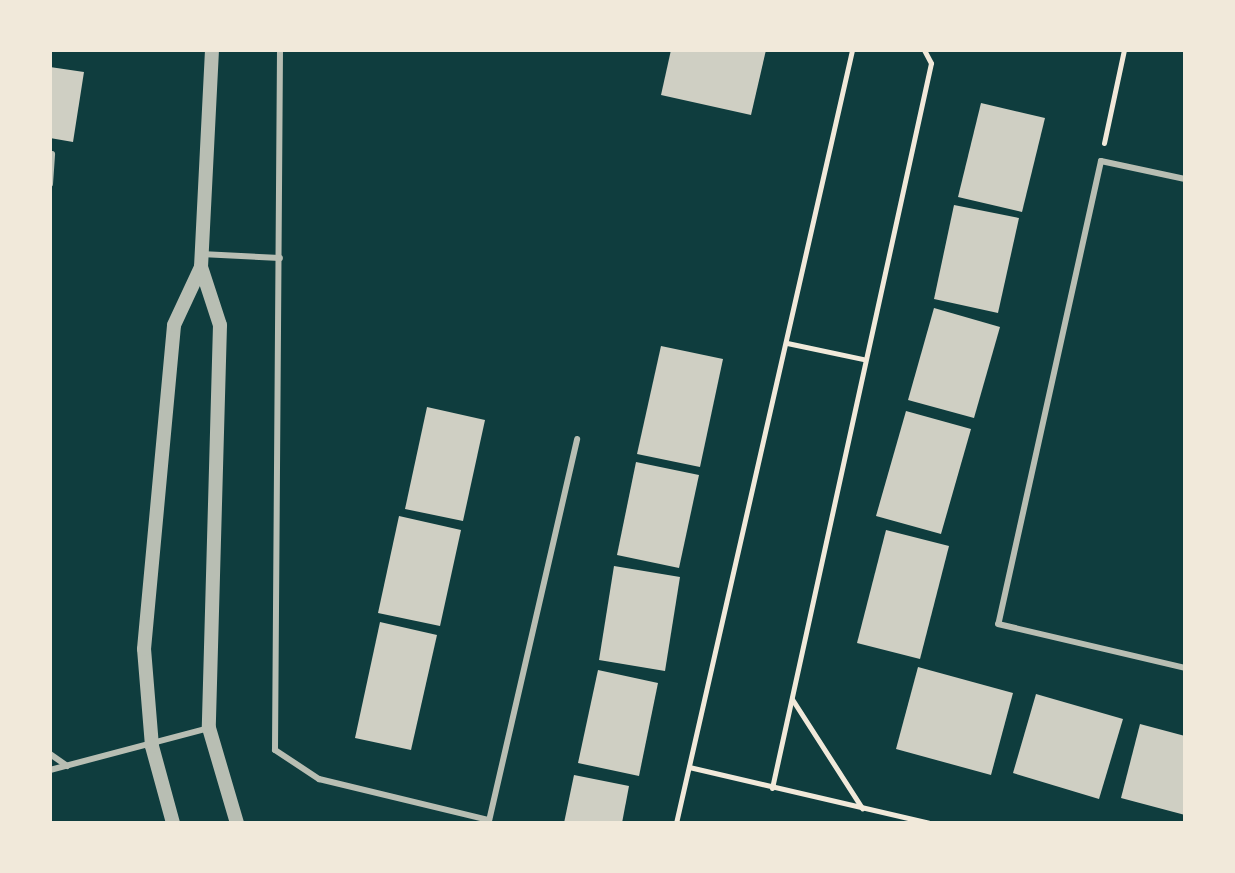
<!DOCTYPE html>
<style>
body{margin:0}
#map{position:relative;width:1235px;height:873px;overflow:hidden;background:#0f3d3e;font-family:Overpass,sans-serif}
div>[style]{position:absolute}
.building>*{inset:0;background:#cfcfc3}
.path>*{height:5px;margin:-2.5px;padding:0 2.5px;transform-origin:2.5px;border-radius:2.5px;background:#f1e9da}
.service>*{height:6px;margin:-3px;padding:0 3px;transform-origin:3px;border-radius:3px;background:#b8beb3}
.tertiary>*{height:14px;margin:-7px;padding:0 7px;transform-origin:7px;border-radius:7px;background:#b8beb3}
span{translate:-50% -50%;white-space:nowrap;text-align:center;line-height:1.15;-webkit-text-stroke:8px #f1e9da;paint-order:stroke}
.frame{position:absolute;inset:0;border:52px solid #f1e9da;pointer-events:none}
</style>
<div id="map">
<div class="building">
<i style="clip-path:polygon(671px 50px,766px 50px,751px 115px,661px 95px)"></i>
<i style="clip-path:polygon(50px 67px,84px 72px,73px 142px,50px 138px)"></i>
<i style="clip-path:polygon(981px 103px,1045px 118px,1022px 212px,958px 197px)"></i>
<i style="clip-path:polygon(954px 205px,1019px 218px,998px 313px,934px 299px)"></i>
<i style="clip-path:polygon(934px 308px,1000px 327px,974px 418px,908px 400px)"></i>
<i style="clip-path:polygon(661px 346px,723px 359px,700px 467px,637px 454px)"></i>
<i style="clip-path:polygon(427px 407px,485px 420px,463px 521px,405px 509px)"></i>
<i style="clip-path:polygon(906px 411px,971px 429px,941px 534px,876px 516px)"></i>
<i style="clip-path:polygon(636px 462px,699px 475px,679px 568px,617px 555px)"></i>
<i style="clip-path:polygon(399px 516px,461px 530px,440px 626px,378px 613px)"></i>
<i style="clip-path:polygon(886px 530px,949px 546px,920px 659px,857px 643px)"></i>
<i style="clip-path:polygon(614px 566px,680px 577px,665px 671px,599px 660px)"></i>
<i style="clip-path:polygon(380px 622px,437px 635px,411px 750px,355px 738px)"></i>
<i style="clip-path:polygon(918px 667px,1013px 693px,991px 775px,896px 749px)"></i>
<i style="clip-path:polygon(598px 670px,658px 683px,639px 776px,578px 763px)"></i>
<i style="clip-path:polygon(1036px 694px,1123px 719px,1099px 799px,1013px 773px)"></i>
<i style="clip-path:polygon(1140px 724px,1185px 736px,1185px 815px,1121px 798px)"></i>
<i style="clip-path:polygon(574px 775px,629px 786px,622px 823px,564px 823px)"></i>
</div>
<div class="path">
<i style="left:1104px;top:143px;width:95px;rotate:-77.9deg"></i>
<i style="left:787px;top:343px;width:78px;rotate:11.9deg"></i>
<i style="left:792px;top:699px;width:130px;rotate:57.3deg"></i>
<i style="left:689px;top:767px;width:246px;rotate:13.1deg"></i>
<i style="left:772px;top:788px;width:742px;rotate:-77.63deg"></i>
<i style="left:931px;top:63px;width:15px;rotate:-118deg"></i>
<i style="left:676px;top:823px;width:793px;rotate:-77.17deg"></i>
</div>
<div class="service">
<i style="left:280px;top:50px;width:700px;rotate:90.41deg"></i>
<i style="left:275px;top:750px;width:53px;rotate:33.4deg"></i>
<i style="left:319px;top:779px;width:175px;rotate:13.6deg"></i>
<i style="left:1185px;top:179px;width:86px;rotate:-167.9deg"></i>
<i style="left:1101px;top:161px;width:474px;rotate:102.5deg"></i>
<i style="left:998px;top:624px;width:192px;rotate:13.2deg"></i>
<i style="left:50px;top:184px;width:30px;rotate:-86deg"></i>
<i style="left:201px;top:254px;width:79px;rotate:2.9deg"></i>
<i style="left:50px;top:754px;width:21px;rotate:35deg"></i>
<i style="left:50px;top:770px;width:164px;rotate:-14.8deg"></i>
<i style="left:489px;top:821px;width:392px;rotate:-77deg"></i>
</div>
<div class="tertiary">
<i style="left:212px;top:50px;width:217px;rotate:92.9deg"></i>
<i style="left:201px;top:267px;width:61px;rotate:71.9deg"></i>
<i style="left:220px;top:325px;width:403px;rotate:91.6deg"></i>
<i style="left:209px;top:728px;width:99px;rotate:73.6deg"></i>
<i style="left:173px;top:823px;width:80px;rotate:-105.3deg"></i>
<i style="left:152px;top:746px;width:97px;rotate:-94.7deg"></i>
<i style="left:144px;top:649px;width:325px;rotate:-84.7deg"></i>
<i style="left:174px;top:325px;width:64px;rotate:-65deg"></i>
</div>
<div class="frame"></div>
</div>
